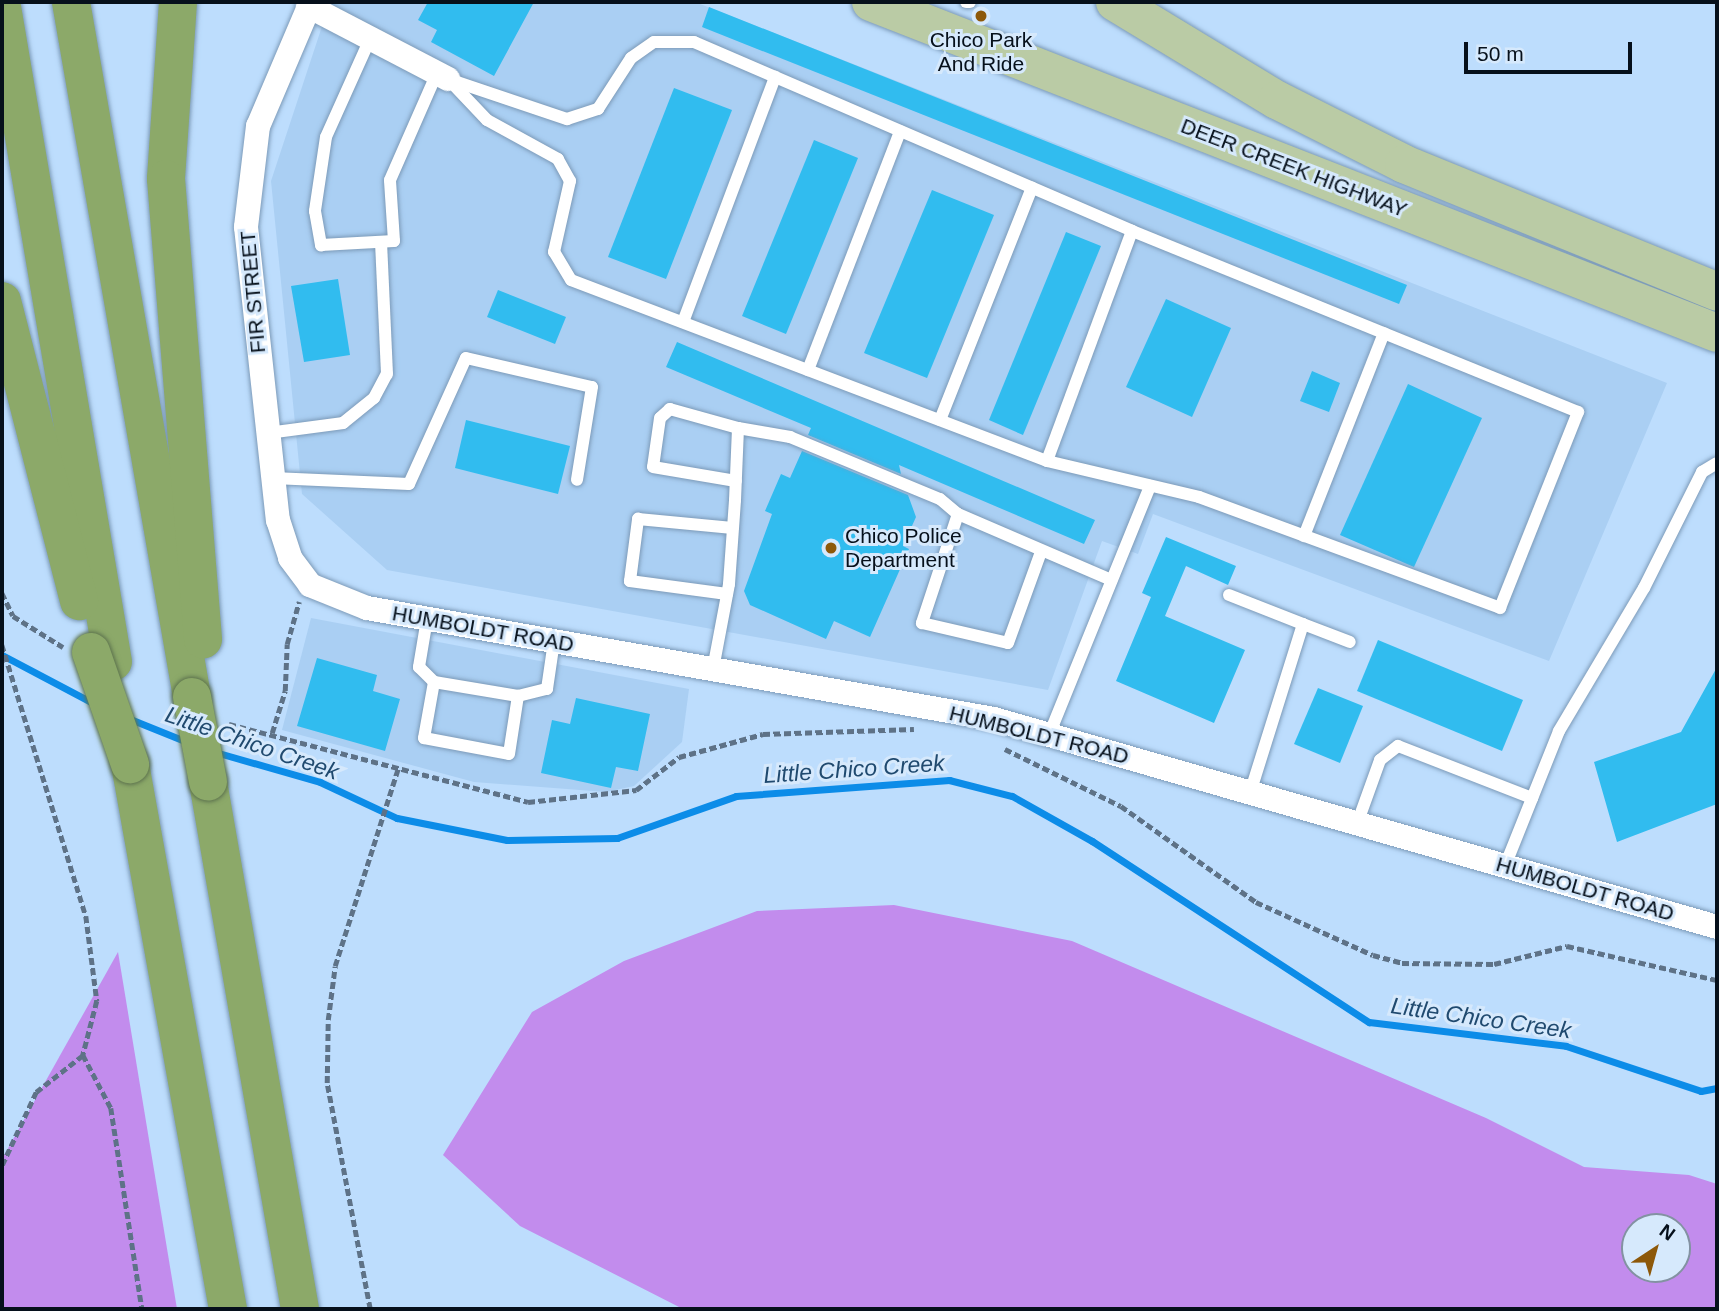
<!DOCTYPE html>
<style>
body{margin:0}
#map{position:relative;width:1719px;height:1311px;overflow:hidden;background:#bdddfd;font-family:Arial,sans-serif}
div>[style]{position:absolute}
.built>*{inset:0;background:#aacff3}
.green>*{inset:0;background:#c28ced}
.stream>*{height:7px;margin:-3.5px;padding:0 3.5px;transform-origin:3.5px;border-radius:3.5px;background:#0c8ce8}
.building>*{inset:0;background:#31bcef}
.path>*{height:4.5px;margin-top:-2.25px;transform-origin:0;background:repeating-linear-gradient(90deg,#5e7287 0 7px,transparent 0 10.5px)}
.roads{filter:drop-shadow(0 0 2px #7c9ab8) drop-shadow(0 0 2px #7c9ab8)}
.service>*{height:12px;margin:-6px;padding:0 6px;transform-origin:6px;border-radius:6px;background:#fff}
.minor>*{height:24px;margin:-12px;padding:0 12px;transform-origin:12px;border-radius:12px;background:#fff}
.primary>*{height:38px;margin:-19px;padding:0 19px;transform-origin:19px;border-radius:19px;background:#bacba5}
.motorway>*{height:38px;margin:-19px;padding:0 19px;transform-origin:19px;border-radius:19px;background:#8ca969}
.bridges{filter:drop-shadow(0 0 2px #5d734e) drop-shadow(0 0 2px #5d734e)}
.motorway-bridge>*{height:38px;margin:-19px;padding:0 19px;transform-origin:19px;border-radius:19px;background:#8ca969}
.dots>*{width:19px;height:19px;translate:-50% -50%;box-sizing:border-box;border:4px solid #d6e9fc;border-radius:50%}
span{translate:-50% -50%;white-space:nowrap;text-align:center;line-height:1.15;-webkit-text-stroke:6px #d6e9fc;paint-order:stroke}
.poi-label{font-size:21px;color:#06101b}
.left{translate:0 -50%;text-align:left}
.street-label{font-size:21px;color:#06101b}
.water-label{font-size:23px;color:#204a6f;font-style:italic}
.frame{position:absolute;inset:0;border:4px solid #06101b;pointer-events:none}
.north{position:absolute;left:1621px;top:1213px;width:70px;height:70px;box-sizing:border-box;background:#d6e9fc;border:2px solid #8392a2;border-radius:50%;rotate:36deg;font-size:19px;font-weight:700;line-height:28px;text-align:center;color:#06101b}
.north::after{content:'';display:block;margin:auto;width:24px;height:32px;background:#8d5809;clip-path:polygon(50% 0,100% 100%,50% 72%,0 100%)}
.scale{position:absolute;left:1464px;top:42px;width:168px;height:32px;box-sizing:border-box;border:4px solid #06101b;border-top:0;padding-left:9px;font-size:21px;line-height:24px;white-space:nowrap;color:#06101b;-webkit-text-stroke:5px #d6e9fc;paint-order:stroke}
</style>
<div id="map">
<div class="built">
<i style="clip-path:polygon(330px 2px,695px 2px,1667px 383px,1549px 661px,1153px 514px,1138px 554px,1102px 541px,1048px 690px,387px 570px,302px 494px,271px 181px)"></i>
<i style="clip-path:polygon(311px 618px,689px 689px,682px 742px,634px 786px,606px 792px,474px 782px,282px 730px)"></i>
</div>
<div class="green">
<i style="clip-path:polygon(evenodd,894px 905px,1072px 941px,1486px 1118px,1584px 1167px,1689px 1175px,1717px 1184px,1717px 1309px,683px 1309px,520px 1226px,443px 1155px,532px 1012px,624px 961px,757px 911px,894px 905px,1635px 1227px,1677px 1227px,1677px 1269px,1635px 1269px,1635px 1227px)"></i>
<i style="clip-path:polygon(118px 952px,177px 1309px,2px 1309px,2px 1159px)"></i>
</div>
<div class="stream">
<i style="left:2px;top:655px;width:103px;rotate:27.8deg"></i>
<i style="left:130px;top:719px;width:61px;rotate:22deg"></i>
<i style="left:215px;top:752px;width:109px;rotate:15.9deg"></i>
<i style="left:320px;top:782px;width:85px;rotate:25.1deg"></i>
<i style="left:397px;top:818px;width:112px;rotate:11.3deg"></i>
<i style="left:507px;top:840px;width:110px;rotate:-1deg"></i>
<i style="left:617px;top:838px;width:126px;rotate:-19.4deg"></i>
<i style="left:736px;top:796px;width:214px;rotate:-4.3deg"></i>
<i style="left:949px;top:780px;width:65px;rotate:14.3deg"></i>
<i style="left:1012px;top:796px;width:92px;rotate:29.4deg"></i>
<i style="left:1092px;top:841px;width:331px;rotate:33.2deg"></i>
<i style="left:1369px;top:1022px;width:198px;rotate:6.9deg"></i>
<i style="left:1566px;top:1046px;width:142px;rotate:18.4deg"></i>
<i style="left:1701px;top:1091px;width:16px;rotate:-11deg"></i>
</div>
<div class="building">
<i style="clip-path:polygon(428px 2px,534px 2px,494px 76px,431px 42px,437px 30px,418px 20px)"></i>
<i style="clip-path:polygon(709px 7px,1407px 285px,1399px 304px,702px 27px)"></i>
<i style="clip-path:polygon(674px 88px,732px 110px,666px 279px,608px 257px)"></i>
<i style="clip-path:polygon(814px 140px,858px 158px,786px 334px,742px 316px)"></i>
<i style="clip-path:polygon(932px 190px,994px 215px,927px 378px,864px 353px)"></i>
<i style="clip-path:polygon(1066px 232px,1101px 246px,1023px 435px,989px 420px)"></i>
<i style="clip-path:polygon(338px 279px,350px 355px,304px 362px,291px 286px)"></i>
<i style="clip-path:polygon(498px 290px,566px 317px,555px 344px,487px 317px)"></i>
<i style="clip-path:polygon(1166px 299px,1231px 328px,1192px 417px,1126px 387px)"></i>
<i style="clip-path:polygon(677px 342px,1095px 520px,1084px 544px,899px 465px,901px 474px,808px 435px,811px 428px,666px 367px)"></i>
<i style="clip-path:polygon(1312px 371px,1340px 383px,1329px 412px,1300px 401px)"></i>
<i style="clip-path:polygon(1408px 384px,1482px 418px,1414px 567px,1340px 535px)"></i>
<i style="clip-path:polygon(466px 420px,570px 446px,558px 494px,455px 468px)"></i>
<i style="clip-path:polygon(802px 451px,908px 495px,916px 517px,903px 546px,909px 549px,870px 637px,834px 621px,826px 639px,750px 605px,744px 591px,772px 514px,765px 511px,781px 474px,790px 478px)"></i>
<i style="clip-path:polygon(1166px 537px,1236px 566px,1228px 585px,1186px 566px,1165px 616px,1245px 650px,1214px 723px,1116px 681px,1151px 597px,1142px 593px)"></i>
<i style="clip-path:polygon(1378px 640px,1523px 700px,1502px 751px,1357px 691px)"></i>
<i style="clip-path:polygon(317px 658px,377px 675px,373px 691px,400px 699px,385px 751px,297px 726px)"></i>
<i style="clip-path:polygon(1717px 667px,1717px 804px,1617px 842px,1594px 762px,1681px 732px)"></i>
<i style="clip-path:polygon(1318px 688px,1363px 706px,1340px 763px,1294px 744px)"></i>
<i style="clip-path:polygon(576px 698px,650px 714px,638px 771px,616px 767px,611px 788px,541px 773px,552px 720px,570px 724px)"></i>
</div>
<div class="path">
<i style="left:2px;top:593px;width:25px;rotate:64deg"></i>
<i style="left:13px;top:616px;width:59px;rotate:31.8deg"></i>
<i style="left:2px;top:645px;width:284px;rotate:72.8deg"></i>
<i style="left:86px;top:916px;width:86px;rotate:82.6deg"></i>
<i style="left:97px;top:1001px;width:56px;rotate:104.5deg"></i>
<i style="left:229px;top:724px;width:309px;rotate:14.6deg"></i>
<i style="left:528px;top:802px;width:109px;rotate:-6.3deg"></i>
<i style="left:636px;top:790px;width:54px;rotate:-37.5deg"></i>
<i style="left:679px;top:757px;width:87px;rotate:-15.3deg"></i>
<i style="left:763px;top:734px;width:151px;rotate:-1.9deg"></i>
<i style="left:272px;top:733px;width:44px;rotate:-72.8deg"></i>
<i style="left:285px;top:691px;width:47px;rotate:-87.6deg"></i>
<i style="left:287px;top:644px;width:44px;rotate:-74.1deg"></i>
<i style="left:1005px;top:749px;width:129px;rotate:26.2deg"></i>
<i style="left:1121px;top:806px;width:166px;rotate:35.4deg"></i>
<i style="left:1256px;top:902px;width:128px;rotate:24.4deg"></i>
<i style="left:1373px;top:955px;width:30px;rotate:15deg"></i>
<i style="left:1402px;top:963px;width:92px;rotate:0.6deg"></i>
<i style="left:1494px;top:964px;width:75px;rotate:-13.9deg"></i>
<i style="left:1567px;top:946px;width:154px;rotate:12.8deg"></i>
<i style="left:2px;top:1165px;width:81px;rotate:-65deg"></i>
<i style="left:36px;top:1092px;width:60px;rotate:-38.2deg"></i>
<i style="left:83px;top:1055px;width:60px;rotate:62.2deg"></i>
<i style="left:111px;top:1108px;width:203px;rotate:81.2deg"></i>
<i style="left:370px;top:1309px;width:230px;rotate:-100.8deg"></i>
<i style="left:327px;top:1083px;width:63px;rotate:-89.1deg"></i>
<i style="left:328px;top:1020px;width:54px;rotate:-82.6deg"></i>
<i style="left:335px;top:966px;width:208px;rotate:-72.3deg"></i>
</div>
<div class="roads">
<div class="service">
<i style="left:966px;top:2px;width:4px"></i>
<i style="left:370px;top:39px;width:107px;rotate:114.2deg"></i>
<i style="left:326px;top:137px;width:75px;rotate:98.5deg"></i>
<i style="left:315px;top:211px;width:35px;rotate:80deg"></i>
<i style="left:321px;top:245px;width:73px;rotate:-3.1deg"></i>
<i style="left:394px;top:241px;width:61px;rotate:-93.8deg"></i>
<i style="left:390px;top:180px;width:117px;rotate:-66.3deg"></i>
<i style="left:654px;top:42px;width:40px"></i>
<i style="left:694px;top:42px;width:477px;rotate:23.3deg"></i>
<i style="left:1132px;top:231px;width:245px;rotate:110.3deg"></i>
<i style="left:1047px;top:461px;width:509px;rotate:-159.18deg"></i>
<i style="left:571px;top:280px;width:33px;rotate:-121deg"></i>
<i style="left:554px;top:252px;width:73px;rotate:-77.3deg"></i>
<i style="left:570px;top:181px;width:25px;rotate:-119deg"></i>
<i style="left:558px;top:159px;width:81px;rotate:-151.2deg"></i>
<i style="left:487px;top:120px;width:57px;rotate:-133.6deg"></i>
<i style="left:448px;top:79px;width:126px;rotate:18.6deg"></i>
<i style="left:567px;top:119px;width:33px;rotate:-18deg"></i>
<i style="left:598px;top:109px;width:61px;rotate:-57.1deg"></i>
<i style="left:631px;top:58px;width:28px;rotate:-35deg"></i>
<i style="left:683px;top:322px;width:262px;rotate:-69.4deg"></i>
<i style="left:808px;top:370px;width:256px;rotate:-68.9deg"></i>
<i style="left:940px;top:420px;width:250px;rotate:-68.4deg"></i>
<i style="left:738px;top:428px;width:53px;rotate:9.8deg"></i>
<i style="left:790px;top:437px;width:162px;rotate:22.5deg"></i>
<i style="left:940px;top:499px;width:23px;rotate:40deg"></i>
<i style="left:958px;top:514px;width:115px;rotate:108.3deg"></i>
<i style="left:922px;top:623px;width:88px;rotate:13.1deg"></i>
<i style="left:1008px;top:643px;width:97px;rotate:-70.1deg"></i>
<i style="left:268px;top:433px;width:76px;rotate:-7.6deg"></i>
<i style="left:343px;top:423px;width:40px;rotate:-39deg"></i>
<i style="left:374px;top:398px;width:27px;rotate:-62deg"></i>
<i style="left:387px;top:374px;width:132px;rotate:-92.6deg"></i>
<i style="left:1047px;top:461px;width:156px;rotate:13.3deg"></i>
<i style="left:1199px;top:497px;width:321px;rotate:20.2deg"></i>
<i style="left:1500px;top:608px;width:211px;rotate:-68.3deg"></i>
<i style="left:1578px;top:412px;width:481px;rotate:-157.9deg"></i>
<i style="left:273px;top:478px;width:136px;rotate:2.5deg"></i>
<i style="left:409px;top:484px;width:138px;rotate:-65.7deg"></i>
<i style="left:466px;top:358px;width:129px;rotate:13deg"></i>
<i style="left:592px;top:387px;width:94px;rotate:99.2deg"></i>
<i style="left:958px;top:514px;width:167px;rotate:23.3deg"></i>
<i style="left:1304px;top:536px;width:218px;rotate:-68.5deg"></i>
<i style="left:727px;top:594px;width:98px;rotate:-172.4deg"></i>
<i style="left:630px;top:581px;width:63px;rotate:-82.6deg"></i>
<i style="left:638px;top:519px;width:95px;rotate:5.4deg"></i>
<i style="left:1229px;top:595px;width:79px;rotate:21.4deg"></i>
<i style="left:1303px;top:624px;width:177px;rotate:107.4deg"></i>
<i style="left:427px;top:619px;width:49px;rotate:99.5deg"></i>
<i style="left:419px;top:667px;width:21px;rotate:45deg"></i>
<i style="left:1303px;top:624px;width:50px;rotate:21deg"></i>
<i style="left:713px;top:669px;width:86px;rotate:-79.3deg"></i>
<i style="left:729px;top:584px;width:84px;rotate:-85.9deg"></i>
<i style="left:735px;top:500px;width:72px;rotate:-87.6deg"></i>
<i style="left:738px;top:428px;width:71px;rotate:-164.4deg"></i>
<i style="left:670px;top:409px;width:13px;rotate:138deg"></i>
<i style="left:660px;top:418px;width:49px;rotate:98.1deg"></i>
<i style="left:653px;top:467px;width:84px;rotate:9.6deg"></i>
<i style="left:518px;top:696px;width:85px;rotate:-170.5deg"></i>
<i style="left:434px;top:682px;width:57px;rotate:100.1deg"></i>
<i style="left:424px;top:738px;width:86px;rotate:10.7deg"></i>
<i style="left:509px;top:754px;width:59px;rotate:-81.2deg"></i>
<i style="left:518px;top:696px;width:30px;rotate:-14deg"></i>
<i style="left:547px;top:689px;width:49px;rotate:-81.7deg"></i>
<i style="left:1049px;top:735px;width:269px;rotate:-67.9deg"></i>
<i style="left:1357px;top:824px;width:68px;rotate:-70.2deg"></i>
<i style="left:1380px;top:760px;width:23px;rotate:-38deg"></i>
<i style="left:1398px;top:746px;width:144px;rotate:21.2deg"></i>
<i style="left:1505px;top:866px;width:145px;rotate:-68.2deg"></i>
<i style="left:1559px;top:731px;width:166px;rotate:-59.3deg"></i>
<i style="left:1644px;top:588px;width:130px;rotate:-63.4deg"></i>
<i style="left:1702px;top:472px;width:17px;rotate:-31deg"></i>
</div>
<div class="minor">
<i style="left:311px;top:2px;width:135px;rotate:113.1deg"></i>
<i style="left:258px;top:126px;width:102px;rotate:96.8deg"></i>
<i style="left:246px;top:227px;width:295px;rotate:83.8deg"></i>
<i style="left:278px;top:520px;width:40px;rotate:72deg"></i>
<i style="left:290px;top:558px;width:34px;rotate:53deg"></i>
<i style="left:310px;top:585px;width:61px;rotate:22deg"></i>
<i style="left:367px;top:608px;width:637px;rotate:10.04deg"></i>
<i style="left:994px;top:719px;width:752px;rotate:16.05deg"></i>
<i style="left:308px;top:6px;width:158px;rotate:27.5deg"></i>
</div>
<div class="primary">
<i style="left:871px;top:2px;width:908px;rotate:21.37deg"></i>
<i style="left:1115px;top:2px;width:189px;rotate:31.2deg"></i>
<i style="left:1277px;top:100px;width:142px;rotate:26.7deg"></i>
<i style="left:1404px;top:164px;width:338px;rotate:22.2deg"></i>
</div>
<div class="motorway">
<i style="left:71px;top:2px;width:705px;rotate:80.12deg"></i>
<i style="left:178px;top:2px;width:177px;rotate:93.9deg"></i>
<i style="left:166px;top:179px;width:462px;rotate:85.4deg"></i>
<i style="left:2px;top:7px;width:664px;rotate:80.38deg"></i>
<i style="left:2px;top:301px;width:310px;rotate:75.6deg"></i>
<i style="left:130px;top:764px;width:554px;rotate:79.81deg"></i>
<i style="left:208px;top:782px;width:535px;rotate:80.1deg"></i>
</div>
</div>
<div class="bridges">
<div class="motorway-bridge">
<i style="left:91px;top:652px;width:119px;rotate:70.8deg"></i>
<i style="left:192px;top:697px;width:86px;rotate:79.3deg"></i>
</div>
</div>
<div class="dots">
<i style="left:981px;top:16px;background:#8d5809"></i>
<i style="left:831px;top:548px;background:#8d5809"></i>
</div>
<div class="poi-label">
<span style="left:981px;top:52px">Chico Park<br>And Ride</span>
<span class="left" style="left:845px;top:548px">Chico Police<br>Department</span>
</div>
<div class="street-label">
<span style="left:1294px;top:168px;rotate:21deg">DEER CREEK HIGHWAY</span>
<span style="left:253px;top:292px;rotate:-95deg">FIR STREET</span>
<span style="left:483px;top:629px;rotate:10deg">HUMBOLDT ROAD</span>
<span style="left:1039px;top:735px;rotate:14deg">HUMBOLDT ROAD</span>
<span style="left:1585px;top:889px;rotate:16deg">HUMBOLDT ROAD</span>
</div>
<div class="water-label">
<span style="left:252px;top:743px;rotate:19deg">Little Chico Creek</span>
<span style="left:854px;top:769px;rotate:-4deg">Little Chico Creek</span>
<span style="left:1481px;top:1018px;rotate:8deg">Little Chico Creek</span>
</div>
<div class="frame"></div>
<div class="north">N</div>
<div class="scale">50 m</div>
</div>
